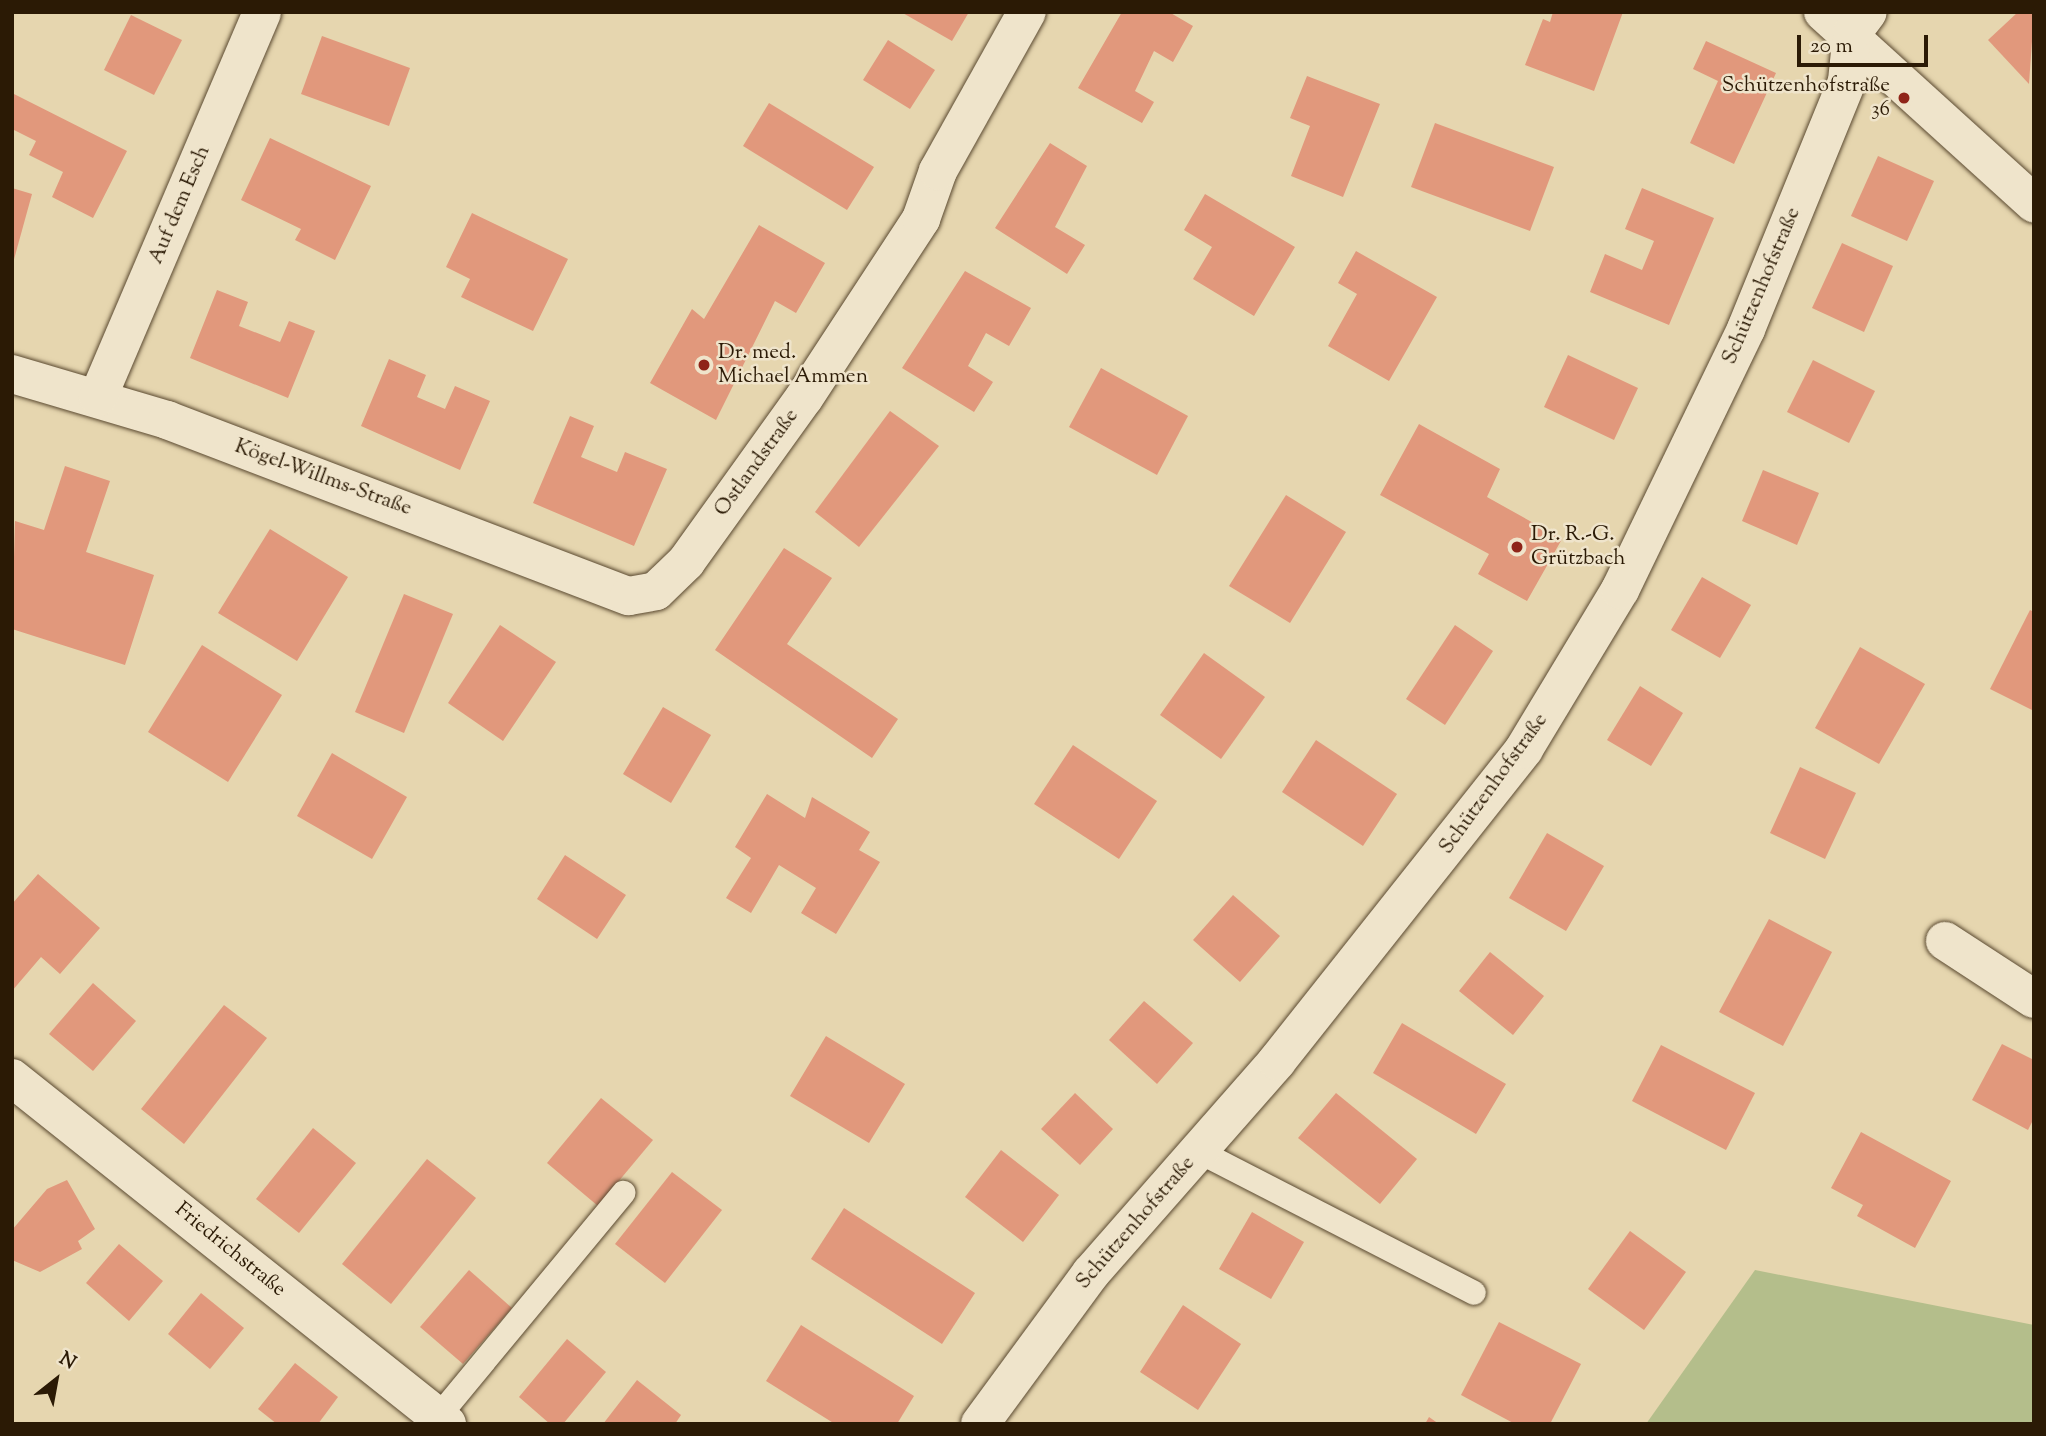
<!DOCTYPE html>
<meta charset="utf-8">
<style>
body{margin:0}
#map{position:relative;width:2046px;height:1436px;overflow:hidden;background:#e6d6af;font-family:"Sorts Mill Goudy",serif}
div>[style]{position:absolute}
.green>*{inset:0;background:#b4be8b}
.building>*{inset:0;background:#e1987c}
.roads{filter:drop-shadow(0 0 2px #5a4930) drop-shadow(0 0 2px #5a4930)}
.lane>*{height:24px;margin:-12px;padding:0 12px;transform-origin:12px;border-radius:12px;background:#efe4cb}
.street>*{height:38px;margin:-19px;padding:0 19px;transform-origin:19px;border-radius:19px;background:#efe4cb}
.dots>*{width:19px;height:19px;translate:-50% -50%;box-sizing:border-box;border:4px solid #efe4cb;border-radius:50%}
span{translate:-50% -50%;white-space:nowrap;text-align:center;line-height:1.15;-webkit-text-stroke:5px #efe4cb;paint-order:stroke}
.poi-label{font-size:21px;color:#2b1a05}
.right{translate:-100% -50%;text-align:right}
.left{translate:0 -50%;text-align:left}
.street-label{font-size:21px;color:#2b1a05}
.frame{position:absolute;inset:0;border:14px solid #2b1a05;pointer-events:none}
.north{position:absolute;left:21px;top:1345px;width:70px;height:70px;-webkit-text-stroke:5px #efe4cb;paint-order:stroke;rotate:31deg;font-size:19px;font-weight:700;line-height:28px;text-align:center;color:#2b1a05}
.north::after{content:'';display:block;margin:auto;width:24px;height:32px;background:#2b1a05;clip-path:polygon(50% 0,100% 100%,50% 72%,0 100%)}
.scale{position:absolute;left:1797px;top:35px;width:131px;height:32px;box-sizing:border-box;border:4px solid #2b1a05;border-top:0;padding-left:9px;font-size:21px;line-height:24px;white-space:nowrap;color:#2b1a05;-webkit-text-stroke:5px #efe4cb;paint-order:stroke}
</style>
<div id="map">
<div class="green">
<i style="clip-path:polygon(1755px 1270px,2034px 1325px,2034px 1424px,1646px 1424px)"></i>
</div>
<div class="building">
<i style="clip-path:polygon(901px 12px,969px 12px,952px 41px)"></i>
<i style="clip-path:polygon(1122px 12px,1169px 12px,1193px 26px,1173px 62px,1154px 51px,1135px 91px,1154px 102px,1142px 123px,1078px 88px)"></i>
<i style="clip-path:polygon(1553px 12px,1623px 12px,1594px 91px,1525px 65px,1543px 19px,1550px 22px)"></i>
<i style="clip-path:polygon(2018px 12px,2034px 12px,2029px 84px,1988px 40px)"></i>
<i style="clip-path:polygon(131px 15px,182px 40px,154px 95px,104px 70px)"></i>
<i style="clip-path:polygon(322px 36px,410px 68px,389px 126px,301px 94px)"></i>
<i style="clip-path:polygon(888px 40px,935px 70px,910px 109px,863px 80px)"></i>
<i style="clip-path:polygon(1706px 41px,1776px 73px,1734px 164px,1690px 143px,1718px 81px,1693px 69px)"></i>
<i style="clip-path:polygon(1307px 76px,1380px 104px,1343px 197px,1291px 176px,1310px 126px,1290px 118px)"></i>
<i style="clip-path:polygon(12px 93px,127px 151px,93px 218px,52px 197px,63px 172px,29px 155px,36px 141px,12px 129px)"></i>
<i style="clip-path:polygon(769px 103px,874px 167px,847px 210px,743px 146px)"></i>
<i style="clip-path:polygon(1435px 123px,1554px 167px,1530px 231px,1411px 187px)"></i>
<i style="clip-path:polygon(270px 138px,371px 186px,335px 260px,295px 240px,301px 229px,241px 200px)"></i>
<i style="clip-path:polygon(1050px 143px,1087px 166px,1055px 227px,1085px 245px,1067px 274px,995px 228px)"></i>
<i style="clip-path:polygon(1878px 156px,1934px 181px,1907px 241px,1851px 216px)"></i>
<i style="clip-path:polygon(12px 188px,32px 194px,13px 263px,12px 263px)"></i>
<i style="clip-path:polygon(1642px 188px,1714px 218px,1669px 325px,1590px 292px,1605px 254px,1642px 270px,1654px 241px,1625px 229px)"></i>
<i style="clip-path:polygon(1205px 194px,1295px 247px,1254px 316px,1193px 279px,1212px 247px,1184px 230px)"></i>
<i style="clip-path:polygon(472px 213px,568px 259px,533px 331px,461px 297px,470px 279px,446px 267px)"></i>
<i style="clip-path:polygon(759px 225px,825px 263px,796px 313px,775px 301px,716px 420px,650px 383px,692px 309px,704px 319px)"></i>
<i style="clip-path:polygon(1842px 243px,1893px 266px,1864px 332px,1812px 308px)"></i>
<i style="clip-path:polygon(1356px 251px,1437px 297px,1389px 381px,1328px 346px,1357px 294px,1338px 283px)"></i>
<i style="clip-path:polygon(965px 271px,1031px 308px,1009px 346px,986px 333px,968px 366px,993px 382px,974px 412px,902px 368px)"></i>
<i style="clip-path:polygon(217px 290px,248px 302px,239px 326px,280px 342px,289px 321px,315px 331px,288px 398px,190px 358px)"></i>
<i style="clip-path:polygon(1568px 355px,1638px 388px,1614px 440px,1544px 407px)"></i>
<i style="clip-path:polygon(389px 359px,426px 375px,417px 397px,445px 409px,455px 386px,490px 401px,460px 470px,361px 426px)"></i>
<i style="clip-path:polygon(1813px 360px,1875px 391px,1849px 443px,1787px 412px)"></i>
<i style="clip-path:polygon(1101px 368px,1188px 416px,1157px 475px,1069px 427px)"></i>
<i style="clip-path:polygon(890px 411px,939px 446px,859px 547px,815px 512px)"></i>
<i style="clip-path:polygon(570px 416px,594px 426px,581px 457px,617px 472px,625px 452px,667px 469px,634px 546px,533px 503px)"></i>
<i style="clip-path:polygon(1419px 424px,1500px 469px,1487px 497px,1562px 539px,1527px 601px,1478px 574px,1489px 554px,1380px 495px)"></i>
<i style="clip-path:polygon(65px 466px,110px 481px,86px 552px,154px 575px,125px 665px,12px 629px,15px 521px,44px 530px)"></i>
<i style="clip-path:polygon(1763px 470px,1819px 493px,1797px 545px,1742px 521px)"></i>
<i style="clip-path:polygon(1286px 495px,1346px 532px,1290px 623px,1229px 586px)"></i>
<i style="clip-path:polygon(270px 529px,348px 577px,297px 661px,218px 613px)"></i>
<i style="clip-path:polygon(784px 548px,832px 578px,787px 644px,898px 719px,872px 758px,715px 650px)"></i>
<i style="clip-path:polygon(1702px 577px,1751px 605px,1720px 658px,1671px 630px)"></i>
<i style="clip-path:polygon(404px 594px,453px 614px,404px 733px,355px 712px)"></i>
<i style="clip-path:polygon(2030px 610px,2034px 612px,2034px 711px,1990px 689px)"></i>
<i style="clip-path:polygon(500px 625px,556px 662px,503px 741px,448px 703px)"></i>
<i style="clip-path:polygon(1455px 625px,1493px 651px,1445px 725px,1406px 699px)"></i>
<i style="clip-path:polygon(202px 645px,282px 695px,228px 782px,148px 732px)"></i>
<i style="clip-path:polygon(1860px 647px,1925px 684px,1879px 764px,1815px 728px)"></i>
<i style="clip-path:polygon(1204px 653px,1265px 697px,1221px 759px,1160px 715px)"></i>
<i style="clip-path:polygon(1640px 686px,1683px 713px,1651px 766px,1607px 740px)"></i>
<i style="clip-path:polygon(663px 707px,711px 735px,671px 803px,623px 774px)"></i>
<i style="clip-path:polygon(1316px 740px,1397px 794px,1363px 846px,1282px 792px)"></i>
<i style="clip-path:polygon(1073px 745px,1157px 801px,1119px 859px,1034px 804px)"></i>
<i style="clip-path:polygon(332px 753px,407px 797px,372px 859px,297px 816px)"></i>
<i style="clip-path:polygon(1800px 767px,1856px 793px,1825px 859px,1770px 833px)"></i>
<i style="clip-path:polygon(767px 794px,805px 818px,812px 797px,870px 832px,859px 850px,880px 862px,836px 934px,801px 913px,816px 888px,779px 865px,751px 913px,726px 898px,751px 858px,735px 847px)"></i>
<i style="clip-path:polygon(1547px 833px,1604px 866px,1566px 931px,1509px 898px)"></i>
<i style="clip-path:polygon(565px 855px,626px 895px,597px 939px,537px 899px)"></i>
<i style="clip-path:polygon(38px 874px,100px 928px,60px 974px,41px 957px,12px 991px,12px 904px)"></i>
<i style="clip-path:polygon(1233px 895px,1280px 936px,1240px 982px,1193px 940px)"></i>
<i style="clip-path:polygon(1769px 919px,1832px 952px,1783px 1046px,1719px 1012px)"></i>
<i style="clip-path:polygon(1490px 952px,1544px 996px,1513px 1035px,1459px 991px)"></i>
<i style="clip-path:polygon(93px 983px,136px 1021px,93px 1071px,49px 1034px)"></i>
<i style="clip-path:polygon(1144px 1001px,1193px 1043px,1157px 1084px,1109px 1040px)"></i>
<i style="clip-path:polygon(224px 1005px,267px 1038px,184px 1144px,141px 1109px)"></i>
<i style="clip-path:polygon(1402px 1023px,1506px 1084px,1476px 1134px,1373px 1073px)"></i>
<i style="clip-path:polygon(826px 1036px,905px 1084px,869px 1143px,790px 1096px)"></i>
<i style="clip-path:polygon(2002px 1044px,2034px 1060px,2034px 1118px,2028px 1130px,1972px 1100px)"></i>
<i style="clip-path:polygon(1661px 1045px,1755px 1093px,1726px 1150px,1632px 1101px)"></i>
<i style="clip-path:polygon(1075px 1093px,1113px 1129px,1080px 1165px,1041px 1129px)"></i>
<i style="clip-path:polygon(1336px 1093px,1417px 1159px,1380px 1204px,1298px 1138px)"></i>
<i style="clip-path:polygon(601px 1098px,653px 1140px,598px 1206px,547px 1163px)"></i>
<i style="clip-path:polygon(313px 1128px,356px 1163px,299px 1233px,256px 1199px)"></i>
<i style="clip-path:polygon(1861px 1132px,1951px 1181px,1915px 1248px,1857px 1216px,1863px 1205px,1831px 1188px)"></i>
<i style="clip-path:polygon(1001px 1150px,1059px 1195px,1023px 1242px,965px 1197px)"></i>
<i style="clip-path:polygon(427px 1159px,476px 1198px,391px 1304px,342px 1264px)"></i>
<i style="clip-path:polygon(672px 1172px,722px 1210px,665px 1283px,615px 1244px)"></i>
<i style="clip-path:polygon(67px 1180px,95px 1229px,78px 1241px,82px 1249px,40px 1272px,12px 1260px,12px 1230px,47px 1189px)"></i>
<i style="clip-path:polygon(844px 1208px,975px 1293px,942px 1344px,811px 1259px)"></i>
<i style="clip-path:polygon(1252px 1212px,1304px 1242px,1271px 1299px,1219px 1269px)"></i>
<i style="clip-path:polygon(1630px 1231px,1686px 1272px,1644px 1330px,1588px 1289px)"></i>
<i style="clip-path:polygon(119px 1244px,163px 1281px,129px 1321px,86px 1283px)"></i>
<i style="clip-path:polygon(469px 1270px,512px 1308px,463px 1364px,420px 1327px)"></i>
<i style="clip-path:polygon(201px 1293px,244px 1328px,210px 1369px,168px 1334px)"></i>
<i style="clip-path:polygon(1183px 1305px,1241px 1344px,1198px 1410px,1140px 1372px)"></i>
<i style="clip-path:polygon(1499px 1322px,1581px 1364px,1550px 1424px,1515px 1424px,1461px 1395px)"></i>
<i style="clip-path:polygon(801px 1325px,914px 1396px,897px 1424px,835px 1424px,766px 1381px)"></i>
<i style="clip-path:polygon(567px 1339px,606px 1372px,563px 1424px,550px 1424px,519px 1397px)"></i>
<i style="clip-path:polygon(295px 1363px,338px 1397px,318px 1424px,277px 1424px,258px 1409px)"></i>
<i style="clip-path:polygon(637px 1380px,681px 1415px,675px 1424px,603px 1424px)"></i>
<i style="clip-path:polygon(1429px 1417px,1439px 1424px,1425px 1424px)"></i>
</div>
<div class="roads">
<div class="lane">
<i style="left:1198px;top:1151px;width:310px;rotate:27.2deg"></i>
<i style="left:438px;top:1417px;width:291px;rotate:-50.4deg"></i>
</div>
<div class="street">
<i style="left:1823px;top:12px;width:285px;rotate:42.2deg"></i>
<i style="left:12px;top:374px;width:162px;rotate:16.5deg"></i>
<i style="left:167px;top:420px;width:494px;rotate:20.9deg"></i>
<i style="left:629px;top:596px;width:27px;rotate:-10deg"></i>
<i style="left:656px;top:591px;width:42px;rotate:-44deg"></i>
<i style="left:686px;top:562px;width:202px;rotate:-54.3deg"></i>
<i style="left:804px;top:398px;width:214px;rotate:-56.8deg"></i>
<i style="left:921px;top:219px;width:51px;rotate:-70.5deg"></i>
<i style="left:938px;top:171px;width:182px;rotate:-60.8deg"></i>
<i style="left:98px;top:397px;width:418px;rotate:-66.9deg"></i>
<i style="left:1945px;top:941px;width:106px;rotate:33.1deg"></i>
<i style="left:12px;top:1078px;width:556px;rotate:38.5deg"></i>
<i style="left:980px;top:1424px;width:187px;rotate:-53.7deg"></i>
<i style="left:1091px;top:1273px;width:282px;rotate:-48.7deg"></i>
<i style="left:1277px;top:1061px;width:398px;rotate:-51.6deg"></i>
<i style="left:1524px;top:749px;width:186px;rotate:-58.9deg"></i>
<i style="left:1620px;top:590px;width:290px;rotate:-64.2deg"></i>
<i style="left:1746px;top:329px;width:268px;rotate:-67.8deg"></i>
<i style="left:1847px;top:81px;width:48px;rotate:-84.1deg"></i>
<i style="left:1852px;top:33px;width:26px;rotate:-53deg"></i>
</div>
</div>
<div class="dots">
<i style="left:1904px;top:98px;background:#8f2418"></i>
<i style="left:704px;top:365px;background:#8f2418"></i>
<i style="left:1517px;top:547px;background:#8f2418"></i>
</div>
<div class="poi-label">
<span class="right" style="left:1890px;top:98px">Schützenhofstraße<br>36</span>
<span class="left" style="left:718px;top:365px">Dr. med.<br>Michael Ammen</span>
<span class="left" style="left:1531px;top:547px">Dr. R.-G.<br>Grützbach</span>
</div>
<div class="street-label">
<span style="left:180px;top:205px;rotate:-67deg">Auf dem Esch</span>
<span style="left:1762px;top:286px;rotate:-67deg">Schützenhofstraße</span>
<span style="left:757px;top:463px;rotate:-54deg">Ostlandstraße</span>
<span style="left:323px;top:478px;rotate:20deg">Kögel-Willms-Straße</span>
<span style="left:1494px;top:784px;rotate:-54deg">Schützenhofstraße</span>
<span style="left:1136px;top:1223px;rotate:-49deg">Schützenhofstraße</span>
<span style="left:230px;top:1250px;rotate:39deg">Friedrichstraße</span>
</div>
<div class="frame"></div>
<div class="north">N</div>
<div class="scale">20 m</div>
</div>
